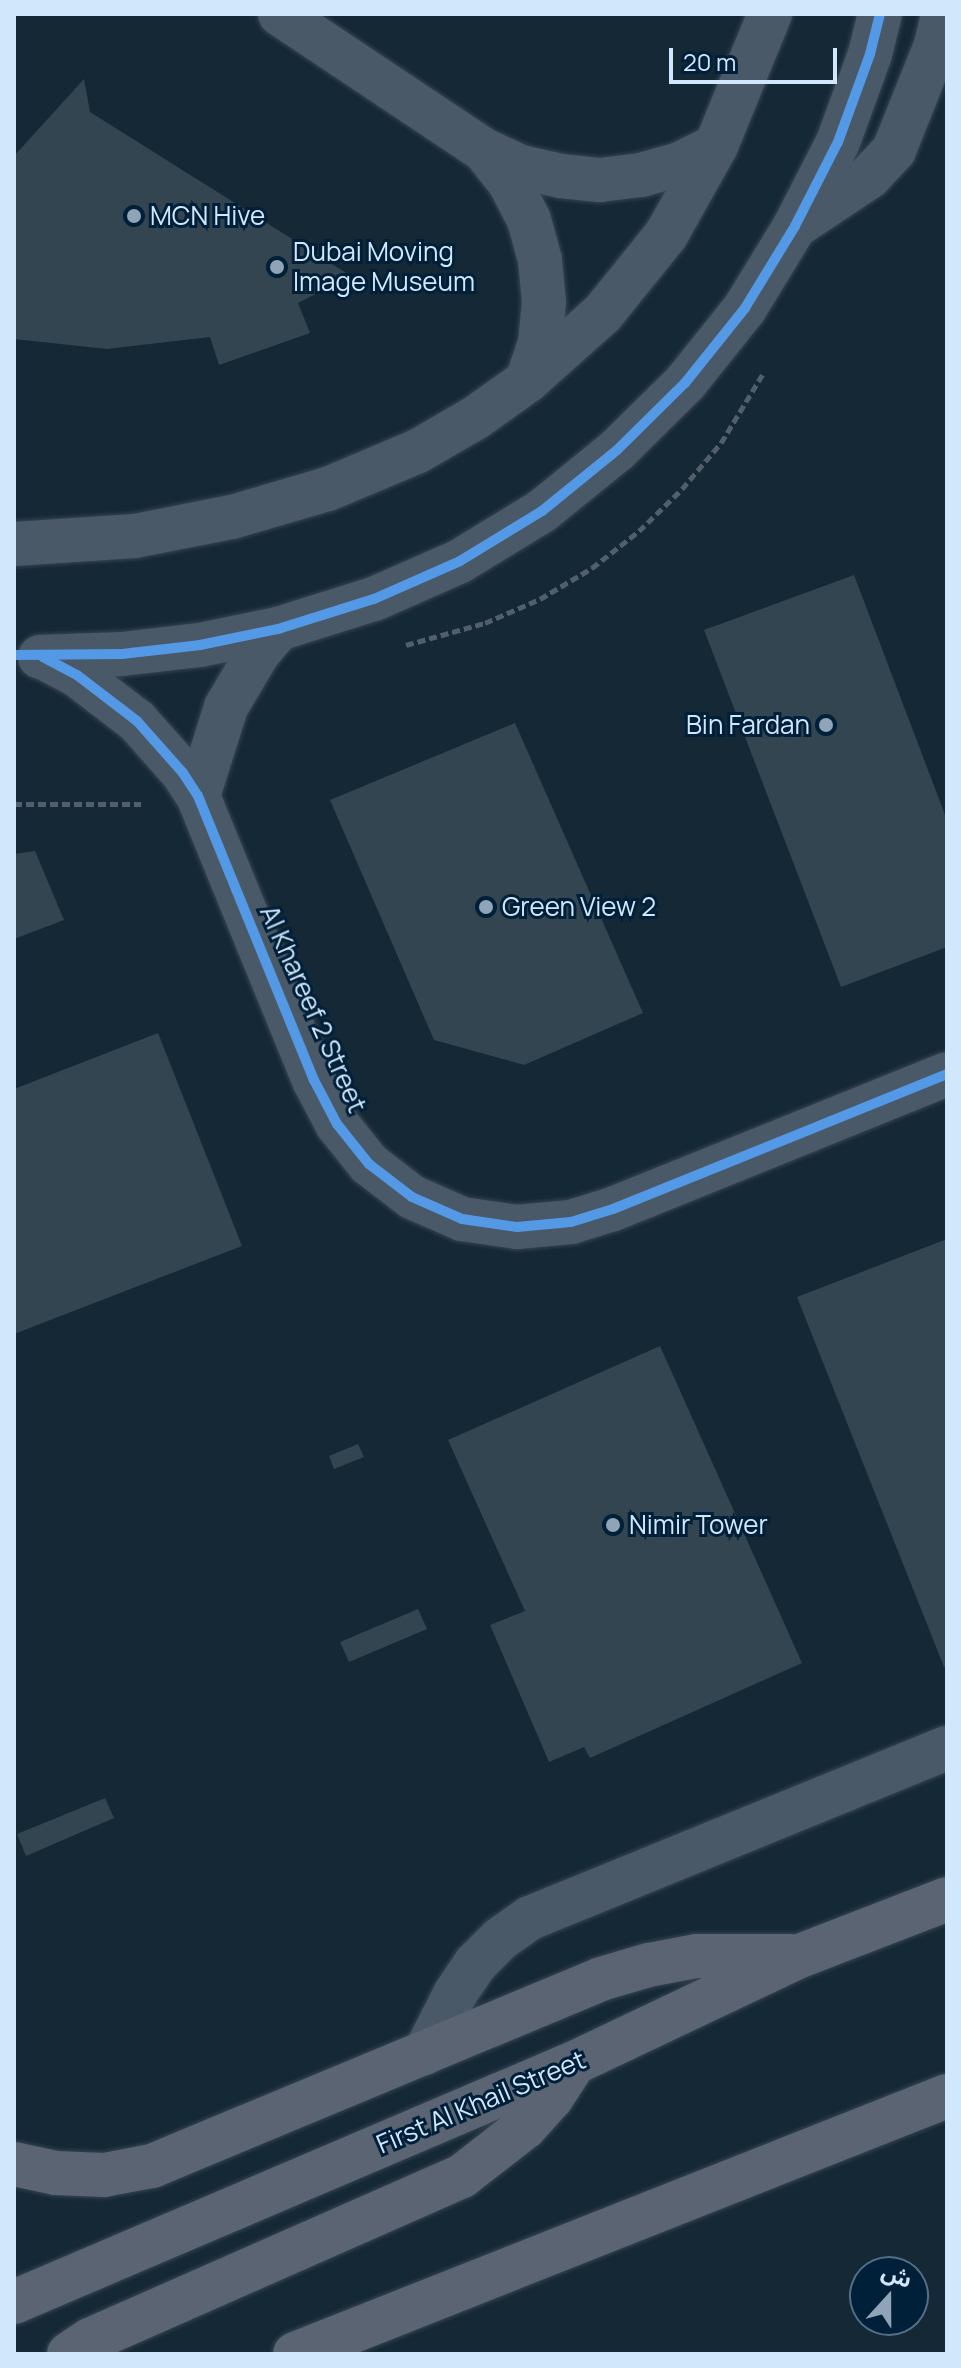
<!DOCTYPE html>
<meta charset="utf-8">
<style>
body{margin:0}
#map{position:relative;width:961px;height:2368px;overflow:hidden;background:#152836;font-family:Manrope,"Noto Sans Arabic",sans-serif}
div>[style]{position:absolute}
.building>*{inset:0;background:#324550}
.path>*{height:5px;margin-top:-2.5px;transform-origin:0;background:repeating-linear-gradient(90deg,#515f6b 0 8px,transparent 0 12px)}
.roads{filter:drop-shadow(0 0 2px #364451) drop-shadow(0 0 2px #364451)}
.minor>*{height:44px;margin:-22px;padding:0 22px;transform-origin:22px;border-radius:22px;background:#4a5968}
.major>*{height:44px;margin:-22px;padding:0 22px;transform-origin:22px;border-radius:22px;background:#5a6473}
.cycleway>*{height:10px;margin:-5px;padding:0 5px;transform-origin:5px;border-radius:5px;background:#5399e6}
.dots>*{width:22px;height:22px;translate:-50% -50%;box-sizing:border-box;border:4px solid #001f38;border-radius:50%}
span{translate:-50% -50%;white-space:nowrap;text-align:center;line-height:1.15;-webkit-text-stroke:6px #001f38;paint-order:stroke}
.poi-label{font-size:26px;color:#d0e7fc}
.left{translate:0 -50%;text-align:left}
.right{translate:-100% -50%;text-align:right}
.street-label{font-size:26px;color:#d0e7fc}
.frame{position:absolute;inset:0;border:16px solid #d0e7fc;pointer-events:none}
.north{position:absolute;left:849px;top:2256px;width:80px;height:80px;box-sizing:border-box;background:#001f38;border:2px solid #536f86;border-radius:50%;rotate:21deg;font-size:22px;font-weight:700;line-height:32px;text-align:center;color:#d0e7fc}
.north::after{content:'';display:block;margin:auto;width:28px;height:36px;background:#8fa4b7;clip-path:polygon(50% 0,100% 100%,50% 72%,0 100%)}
.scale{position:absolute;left:669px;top:48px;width:168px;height:36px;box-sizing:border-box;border:4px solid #d0e7fc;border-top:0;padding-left:10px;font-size:24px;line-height:28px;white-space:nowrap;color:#d0e7fc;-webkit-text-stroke:6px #001f38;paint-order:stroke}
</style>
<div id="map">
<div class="building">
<i style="clip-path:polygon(84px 79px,90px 112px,351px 276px,298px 303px,310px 333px,219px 365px,210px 337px,107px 349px,14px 339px,14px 156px)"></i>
<i style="clip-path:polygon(854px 575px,947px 820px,947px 947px,841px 987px,704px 630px)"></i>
<i style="clip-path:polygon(515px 723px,643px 1013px,524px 1065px,434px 1040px,330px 800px)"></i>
<i style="clip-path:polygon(35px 851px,64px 920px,14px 939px,14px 854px)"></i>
<i style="clip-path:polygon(158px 1033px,242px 1246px,14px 1334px,14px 1089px)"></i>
<i style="clip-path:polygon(947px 1239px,947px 1666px,944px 1667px,797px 1297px)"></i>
<i style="clip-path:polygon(660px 1346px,802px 1663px,590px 1758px,584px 1747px,549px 1762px,490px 1625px,525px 1611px,448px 1440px)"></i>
<i style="clip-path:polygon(358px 1444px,364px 1457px,334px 1469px,329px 1456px)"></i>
<i style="clip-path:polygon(418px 1609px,427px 1629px,349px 1662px,340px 1642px)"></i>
<i style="clip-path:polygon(105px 1798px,114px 1818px,26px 1856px,17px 1834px)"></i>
</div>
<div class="path">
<i style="left:406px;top:645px;width:82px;rotate:-15.6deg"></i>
<i style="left:485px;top:623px;width:60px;rotate:-23.6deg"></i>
<i style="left:540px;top:599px;width:61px;rotate:-30.8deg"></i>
<i style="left:592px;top:568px;width:60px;rotate:-38.2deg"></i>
<i style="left:639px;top:531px;width:60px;rotate:-44.3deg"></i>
<i style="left:682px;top:489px;width:60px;rotate:-49.7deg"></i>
<i style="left:721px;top:443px;width:83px;rotate:-58.8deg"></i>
<i style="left:14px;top:804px;width:127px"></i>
</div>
<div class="roads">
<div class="minor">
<i style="left:280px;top:14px;width:245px;rotate:33.7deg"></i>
<i style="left:484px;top:150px;width:41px;rotate:24.7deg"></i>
<i style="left:521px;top:167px;width:41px;rotate:12.7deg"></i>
<i style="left:561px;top:176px;width:39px;rotate:6deg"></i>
<i style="left:600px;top:180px;width:41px;rotate:-7deg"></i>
<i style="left:641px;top:175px;width:41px;rotate:-15.8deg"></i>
<i style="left:680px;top:164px;width:40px;rotate:-26.6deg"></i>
<i style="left:484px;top:150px;width:42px;rotate:51.8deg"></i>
<i style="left:510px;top:183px;width:42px;rotate:62.8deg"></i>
<i style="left:529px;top:220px;width:41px;rotate:74.6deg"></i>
<i style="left:540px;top:260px;width:42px;rotate:84.6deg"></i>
<i style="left:544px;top:302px;width:41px;rotate:95.6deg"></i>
<i style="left:540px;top:343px;width:40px;rotate:108.9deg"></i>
<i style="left:797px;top:225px;width:87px;rotate:-33.7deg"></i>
<i style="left:869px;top:177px;width:37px;rotate:-47deg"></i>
<i style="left:894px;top:150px;width:113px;rotate:-68.2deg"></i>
<i style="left:936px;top:45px;width:32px;rotate:-77deg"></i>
<i style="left:14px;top:544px;width:121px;rotate:-3.8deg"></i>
<i style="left:135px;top:536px;width:99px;rotate:-11.1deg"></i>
<i style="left:232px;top:517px;width:100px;rotate:-16.3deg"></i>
<i style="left:328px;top:489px;width:98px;rotate:-22.9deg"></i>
<i style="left:418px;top:451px;width:66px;rotate:-30.1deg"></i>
<i style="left:475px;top:418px;width:64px;rotate:-35.4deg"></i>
<i style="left:527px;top:381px;width:102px;rotate:-41.8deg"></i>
<i style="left:603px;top:313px;width:100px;rotate:-51.1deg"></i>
<i style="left:666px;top:235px;width:102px;rotate:-60.7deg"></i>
<i style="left:716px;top:146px;width:143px;rotate:-67.8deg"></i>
<i style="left:40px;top:657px;width:82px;rotate:-2.1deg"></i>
<i style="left:122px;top:654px;width:79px;rotate:-6.6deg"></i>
<i style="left:200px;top:645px;width:80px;rotate:-11.6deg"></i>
<i style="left:278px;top:629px;width:101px;rotate:-17.4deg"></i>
<i style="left:374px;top:599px;width:94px;rotate:-23.8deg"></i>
<i style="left:460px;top:561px;width:96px;rotate:-31.4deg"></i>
<i style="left:542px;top:511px;width:97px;rotate:-39.1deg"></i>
<i style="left:617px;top:450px;width:95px;rotate:-44.6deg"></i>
<i style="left:685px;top:383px;width:96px;rotate:-51.3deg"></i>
<i style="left:745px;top:308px;width:96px;rotate:-58.6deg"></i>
<i style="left:795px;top:226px;width:94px;rotate:-62.9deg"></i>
<i style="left:838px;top:142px;width:94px;rotate:-70deg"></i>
<i style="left:870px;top:54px;width:41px;rotate:-76deg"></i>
<i style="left:43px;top:657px;width:38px;rotate:28deg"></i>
<i style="left:77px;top:675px;width:76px;rotate:37.5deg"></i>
<i style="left:137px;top:721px;width:69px;rotate:48.5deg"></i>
<i style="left:183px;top:773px;width:27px;rotate:57deg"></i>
<i style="left:198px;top:796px;width:307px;rotate:67.8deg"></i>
<i style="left:314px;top:1080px;width:50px;rotate:62.4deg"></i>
<i style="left:337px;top:1124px;width:51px;rotate:51.3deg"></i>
<i style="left:369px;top:1164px;width:54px;rotate:37.5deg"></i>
<i style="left:412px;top:1197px;width:55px;rotate:23.7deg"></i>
<i style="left:462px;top:1219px;width:56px;rotate:8.3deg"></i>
<i style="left:517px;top:1227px;width:54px;rotate:-5.3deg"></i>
<i style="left:571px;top:1222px;width:44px;rotate:-17.2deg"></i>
<i style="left:613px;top:1209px;width:360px;rotate:-22deg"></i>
<i style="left:198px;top:796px;width:93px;rotate:-72.5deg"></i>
<i style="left:226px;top:707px;width:63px;rotate:-59.3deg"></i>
<i style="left:258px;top:653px;width:31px;rotate:-50deg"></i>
<i style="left:425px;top:2053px;width:66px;rotate:-63deg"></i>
<i style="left:455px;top:1994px;width:36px;rotate:-56deg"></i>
<i style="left:475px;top:1964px;width:35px;rotate:-45deg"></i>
<i style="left:500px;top:1939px;width:37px;rotate:-35deg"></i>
<i style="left:530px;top:1918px;width:450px;rotate:-22.2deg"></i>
</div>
<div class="major">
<i style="left:14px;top:2164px;width:43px;rotate:12.1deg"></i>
<i style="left:56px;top:2173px;width:48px;rotate:2.4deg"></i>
<i style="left:104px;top:2175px;width:49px;rotate:-10.6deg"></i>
<i style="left:152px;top:2166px;width:486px;rotate:-22.6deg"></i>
<i style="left:601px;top:1979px;width:50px;rotate:-16.3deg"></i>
<i style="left:649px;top:1965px;width:49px;rotate:-10.6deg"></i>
<i style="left:697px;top:1956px;width:94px"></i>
<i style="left:14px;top:2302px;width:609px;rotate:-23.11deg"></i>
<i style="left:574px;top:2063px;width:247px;rotate:-25.4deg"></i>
<i style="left:797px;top:1957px;width:161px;rotate:-21.1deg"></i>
<i style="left:69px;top:2354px;width:25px;rotate:-34deg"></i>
<i style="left:90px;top:2340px;width:407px;rotate:-23.8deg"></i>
<i style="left:462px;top:2176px;width:80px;rotate:-37.9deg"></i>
<i style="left:525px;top:2127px;width:40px;rotate:-48deg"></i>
<i style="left:552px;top:2097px;width:38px;rotate:-57deg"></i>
<i style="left:295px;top:2354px;width:701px;rotate:-21.59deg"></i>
</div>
</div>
<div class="cycleway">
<i style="left:14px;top:655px;width:108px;rotate:-0.5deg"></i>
<i style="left:122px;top:654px;width:79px;rotate:-6.6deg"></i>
<i style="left:200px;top:645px;width:80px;rotate:-11.6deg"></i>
<i style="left:278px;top:629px;width:101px;rotate:-17.4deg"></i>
<i style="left:374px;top:599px;width:94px;rotate:-23.8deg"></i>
<i style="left:460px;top:561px;width:96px;rotate:-31.4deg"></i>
<i style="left:542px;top:511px;width:97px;rotate:-39.1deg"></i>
<i style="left:617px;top:450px;width:95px;rotate:-44.6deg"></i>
<i style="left:685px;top:383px;width:96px;rotate:-51.3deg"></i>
<i style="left:745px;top:308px;width:96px;rotate:-58.6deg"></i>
<i style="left:795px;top:226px;width:94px;rotate:-62.9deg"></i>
<i style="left:838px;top:142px;width:94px;rotate:-70deg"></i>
<i style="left:870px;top:54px;width:41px;rotate:-76deg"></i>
<i style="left:43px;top:657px;width:38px;rotate:28deg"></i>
<i style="left:77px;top:675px;width:76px;rotate:37.5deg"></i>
<i style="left:137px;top:721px;width:69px;rotate:48.5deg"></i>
<i style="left:183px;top:773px;width:27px;rotate:57deg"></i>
<i style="left:198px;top:796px;width:307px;rotate:67.8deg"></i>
<i style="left:314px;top:1080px;width:50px;rotate:62.4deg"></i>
<i style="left:337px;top:1124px;width:51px;rotate:51.3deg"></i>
<i style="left:369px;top:1164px;width:54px;rotate:37.5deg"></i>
<i style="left:412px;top:1197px;width:55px;rotate:23.7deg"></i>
<i style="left:462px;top:1219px;width:56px;rotate:8.3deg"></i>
<i style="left:517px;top:1227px;width:54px;rotate:-5.3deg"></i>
<i style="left:571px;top:1222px;width:44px;rotate:-17.2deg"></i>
<i style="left:613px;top:1209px;width:360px;rotate:-22deg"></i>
</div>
<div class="dots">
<i style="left:134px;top:216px;background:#8fa4b7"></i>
<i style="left:277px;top:267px;background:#8fa4b7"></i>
<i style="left:826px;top:725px;background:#8fa4b7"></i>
<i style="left:486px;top:907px;background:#8fa4b7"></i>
<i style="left:613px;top:1525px;background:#8fa4b7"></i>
</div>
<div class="poi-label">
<span class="left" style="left:150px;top:216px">MCN Hive</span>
<span class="left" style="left:293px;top:267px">Dubai Moving<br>Image Museum</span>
<span class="right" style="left:810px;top:725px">Bin Fardan</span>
<span class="left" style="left:502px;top:907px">Green View 2</span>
<span class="left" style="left:629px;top:1525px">Nimir Tower</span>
</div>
<div class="street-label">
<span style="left:313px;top:1009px;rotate:66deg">Al Khareef 2 Street</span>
<span style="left:481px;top:2102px;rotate:-23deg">First Al Khail Street</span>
</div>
<div class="frame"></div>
<div class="north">ش</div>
<div class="scale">20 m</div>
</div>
